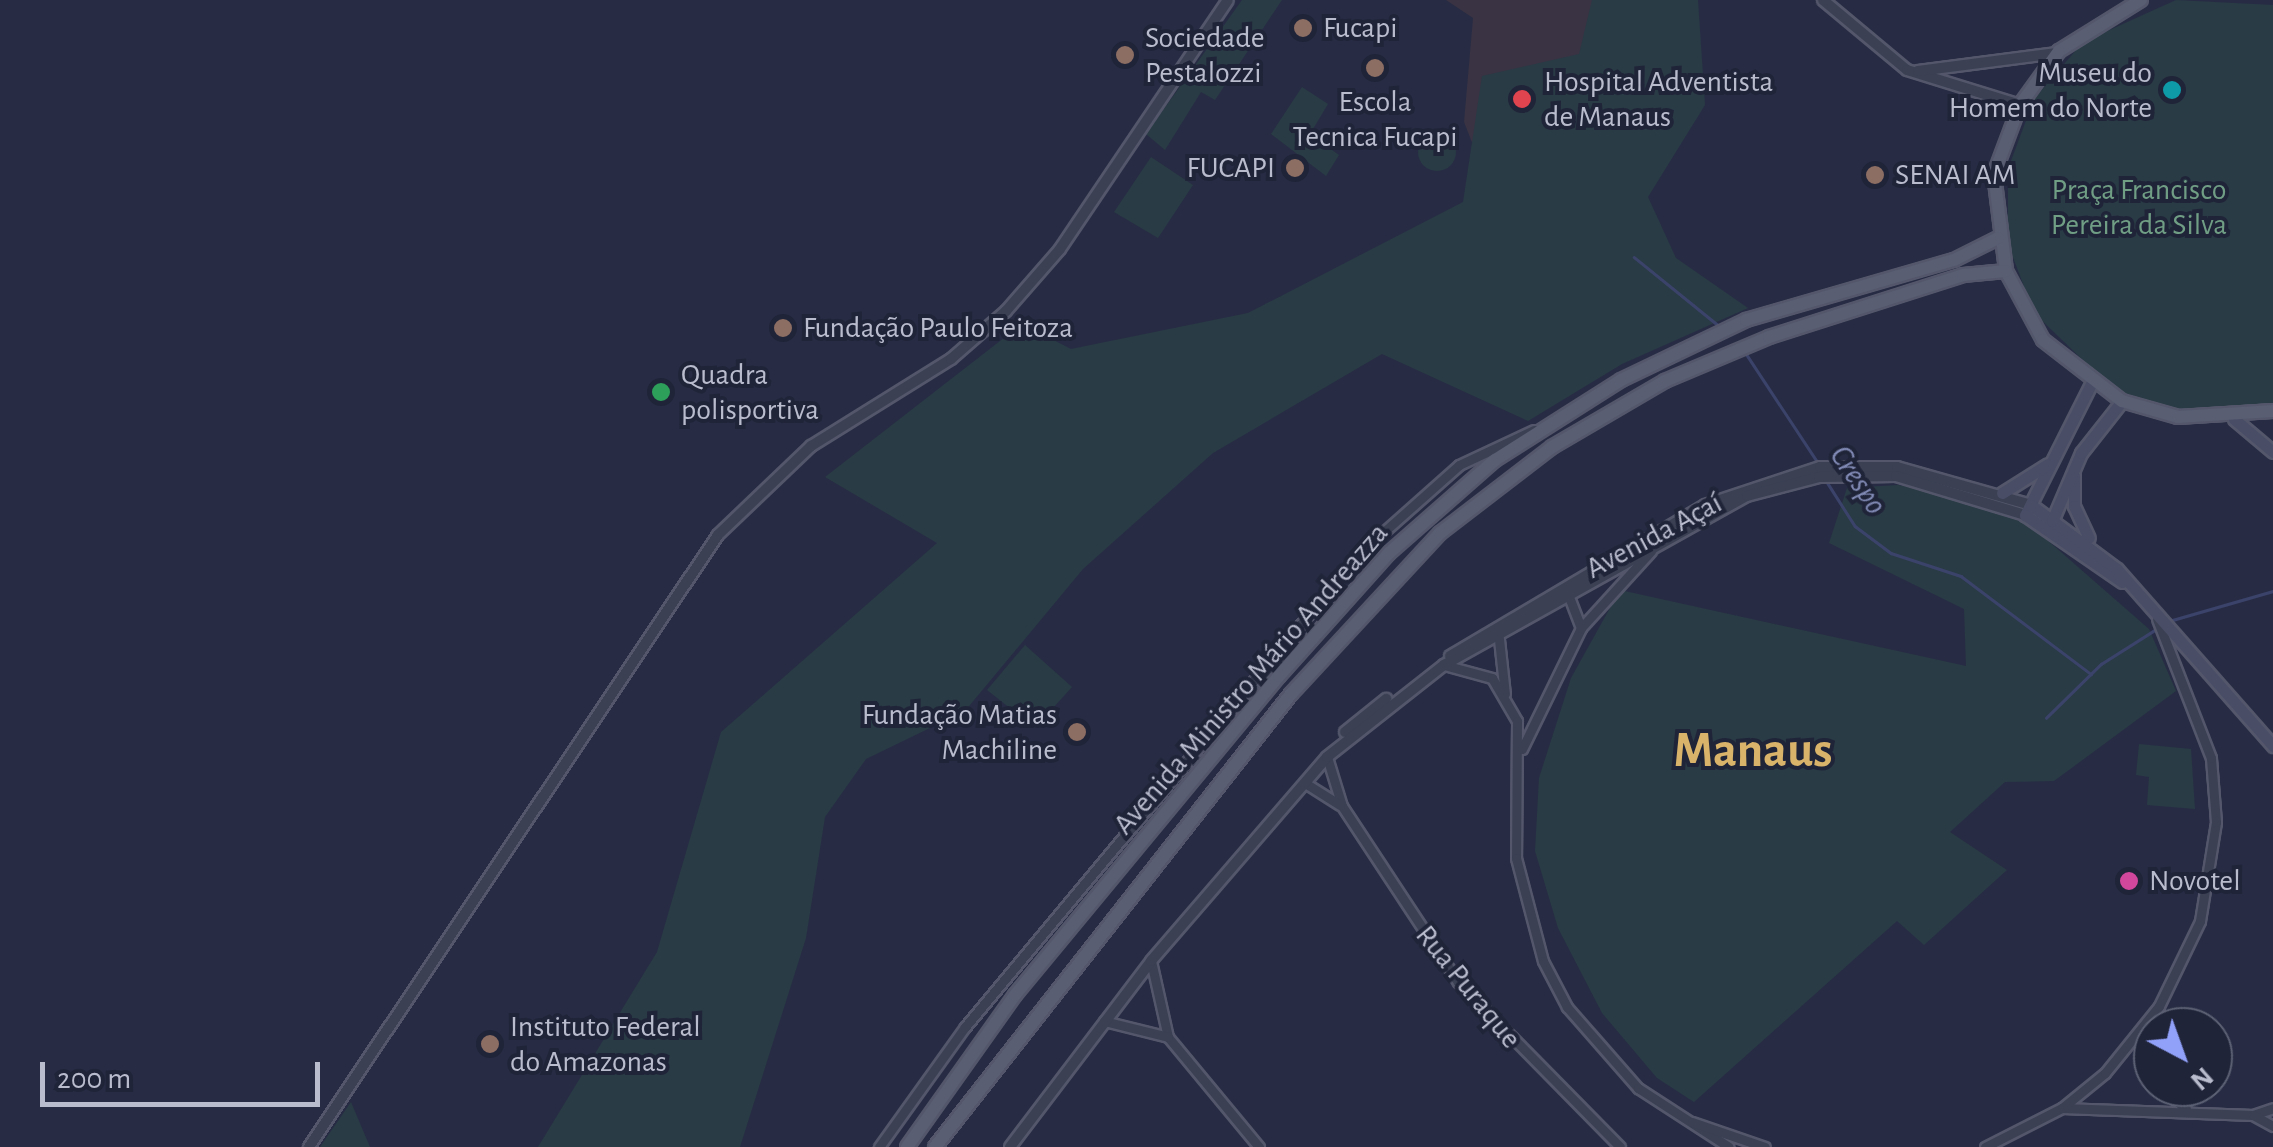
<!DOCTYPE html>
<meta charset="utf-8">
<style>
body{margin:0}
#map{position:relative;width:2273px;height:1147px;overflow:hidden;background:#272c44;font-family:"Alegreya Sans",sans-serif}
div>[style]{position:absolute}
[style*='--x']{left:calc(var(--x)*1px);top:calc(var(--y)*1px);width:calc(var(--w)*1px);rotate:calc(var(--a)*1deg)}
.medical>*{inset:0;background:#393344}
.green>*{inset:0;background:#293b45}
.round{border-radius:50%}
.stream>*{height:2.5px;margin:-1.25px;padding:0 1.25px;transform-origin:1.25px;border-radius:1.25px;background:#3b436b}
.roads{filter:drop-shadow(2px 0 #54576b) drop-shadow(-2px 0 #54576b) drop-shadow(0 2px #54576b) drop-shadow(0 -2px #54576b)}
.minor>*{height:9px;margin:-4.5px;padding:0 4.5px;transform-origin:4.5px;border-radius:4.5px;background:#3b4053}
.tertiary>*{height:10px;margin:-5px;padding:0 5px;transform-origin:5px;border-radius:5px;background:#3b4053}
.secondary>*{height:11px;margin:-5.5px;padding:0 5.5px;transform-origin:5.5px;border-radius:5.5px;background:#494d66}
.primary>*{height:12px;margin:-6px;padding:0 6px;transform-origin:6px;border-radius:6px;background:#595e73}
.dots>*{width:28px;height:28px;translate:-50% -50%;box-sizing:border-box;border:5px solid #202439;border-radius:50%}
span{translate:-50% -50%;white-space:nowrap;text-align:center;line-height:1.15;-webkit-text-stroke:8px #202439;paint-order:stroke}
.poi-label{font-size:30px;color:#b9bccd}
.left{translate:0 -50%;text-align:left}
.right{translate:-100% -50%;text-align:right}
.park-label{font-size:30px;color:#709e85}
.street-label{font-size:30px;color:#b9bccd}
.water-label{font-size:32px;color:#808ab4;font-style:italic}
.town-label{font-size:50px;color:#d8b369;font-weight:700}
.north{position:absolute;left:2133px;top:1007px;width:100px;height:100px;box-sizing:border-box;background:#202439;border:2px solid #5d6174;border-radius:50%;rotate:139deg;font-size:28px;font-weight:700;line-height:40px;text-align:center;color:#b9bccd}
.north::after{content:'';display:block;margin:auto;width:35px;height:45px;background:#91a1fa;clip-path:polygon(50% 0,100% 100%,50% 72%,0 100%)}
.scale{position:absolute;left:40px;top:1062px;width:280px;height:45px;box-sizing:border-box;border:5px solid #b9bccd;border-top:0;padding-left:12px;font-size:30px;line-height:35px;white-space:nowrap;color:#b9bccd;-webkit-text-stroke:8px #202439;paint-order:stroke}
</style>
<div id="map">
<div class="medical">
<div style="clip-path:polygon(1446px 0,1599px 0,1566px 158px,1475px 150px,1464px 122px,1473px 18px)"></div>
</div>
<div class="green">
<div style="clip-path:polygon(1242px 0,1282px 0,1215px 100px,1201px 92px,1165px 150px,1146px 134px)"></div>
<div style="clip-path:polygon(1592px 0,1698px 0,1705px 105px,1648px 197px,1676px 258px,1748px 308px,1622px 364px,1528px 421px,1382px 354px,1213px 453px,1083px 569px,965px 711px,866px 759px,825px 817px,806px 938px,740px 1147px,538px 1147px,657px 952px,721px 732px,937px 543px,825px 477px,1022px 324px,1071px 349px,1248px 313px,1463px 202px,1482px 76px,1579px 54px)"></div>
<div style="clip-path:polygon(2176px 0,2273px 5px,2273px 404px,2260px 408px,2186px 412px,2114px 390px,2034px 313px,2008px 244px,2008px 169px,2034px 99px,2083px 42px)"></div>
<div style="clip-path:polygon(1302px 87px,1328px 104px,1310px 134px,1339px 155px,1326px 176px,1271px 134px)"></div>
<div class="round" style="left:1418px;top:133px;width:38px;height:38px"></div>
<div style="clip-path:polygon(1151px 157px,1193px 185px,1158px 238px,1114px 212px)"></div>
<div style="clip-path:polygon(1898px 485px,1968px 497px,2030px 525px,2149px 629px,2176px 691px,2054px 781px,2005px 782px,1950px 832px,2007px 870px,1924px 945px,1897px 921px,1694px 1102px,1657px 1078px,1602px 1013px,1558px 928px,1535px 851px,1539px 778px,1571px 678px,1620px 590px,1966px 666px,1964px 609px,1829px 543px,1847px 488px)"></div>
<div style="clip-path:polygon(1025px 645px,1072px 687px,1035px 728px,987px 690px)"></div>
<div style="clip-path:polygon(2139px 744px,2191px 749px,2195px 809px,2147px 805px,2149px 777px,2136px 775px)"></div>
<div style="clip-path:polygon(351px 1102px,370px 1147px,320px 1147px)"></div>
</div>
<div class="stream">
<div style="--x:1634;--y:257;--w:108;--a:39"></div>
<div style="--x:1745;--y:352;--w:131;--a:56.6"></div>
<div style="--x:1827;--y:482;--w:52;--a:57.5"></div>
<div style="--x:1855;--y:526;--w:45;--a:36.9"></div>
<div style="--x:1891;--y:553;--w:74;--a:18.2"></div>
<div style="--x:1961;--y:576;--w:163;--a:37"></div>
<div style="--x:2169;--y:621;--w:108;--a:-16.1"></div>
<div style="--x:2046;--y:718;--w:77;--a:-44.5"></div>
<div style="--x:2101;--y:664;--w:67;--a:-32.3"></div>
</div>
<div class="roads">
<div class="minor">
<div style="--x:1566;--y:589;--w:42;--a:69"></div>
<div style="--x:1498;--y:630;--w:64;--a:83.8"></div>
<div style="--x:1444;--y:665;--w:50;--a:15.2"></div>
<div style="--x:1492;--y:678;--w:50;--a:59.8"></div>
<div style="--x:1517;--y:721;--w:137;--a:90.4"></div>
<div style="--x:1516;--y:858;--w:106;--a:75.3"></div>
<div style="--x:1543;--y:961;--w:52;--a:62.4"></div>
<div style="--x:1567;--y:1007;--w:108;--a:48.8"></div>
<div style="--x:1638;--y:1088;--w:108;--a:33"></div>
<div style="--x:1522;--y:749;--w:135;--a:-64"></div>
<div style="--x:1581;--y:628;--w:104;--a:-47.7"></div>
<div style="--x:1327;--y:757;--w:51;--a:73"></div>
<div style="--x:1342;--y:806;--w:211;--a:56.6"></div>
<div style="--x:1458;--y:982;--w:231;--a:45.5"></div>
<div style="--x:1305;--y:783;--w:41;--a:32.2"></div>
<div style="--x:1151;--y:961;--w:78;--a:77.4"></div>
<div style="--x:1168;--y:1037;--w:143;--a:50.4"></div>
<div style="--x:1104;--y:1021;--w:66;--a:14"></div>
<div style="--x:2144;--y:1031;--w:47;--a:78.9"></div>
<div style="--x:2160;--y:1087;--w:34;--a:40"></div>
<div style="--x:2062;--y:1108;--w:191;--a:2.1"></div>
<div style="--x:2253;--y:1115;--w:21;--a:-19"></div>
<div style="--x:2253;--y:1115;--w:23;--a:29"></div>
<div style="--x:1692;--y:1122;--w:77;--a:18.9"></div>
<div style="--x:879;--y:1147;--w:148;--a:-54.4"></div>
<div style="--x:965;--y:1027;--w:617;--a:-50.19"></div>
<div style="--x:1360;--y:553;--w:132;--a:-41.6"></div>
<div style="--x:1459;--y:465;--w:83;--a:-25"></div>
<div style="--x:1985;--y:1147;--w:86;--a:-26.9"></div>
<div style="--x:2062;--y:1108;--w:55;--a:-39.1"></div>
<div style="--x:2105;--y:1073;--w:86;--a:-51.1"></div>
<div style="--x:2159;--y:1006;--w:94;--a:-64.2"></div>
<div style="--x:2200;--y:921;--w:100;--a:-80.8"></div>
<div style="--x:2216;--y:822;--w:64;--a:-94.5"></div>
<div style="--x:2211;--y:758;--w:149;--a:-111.2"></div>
</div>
<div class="tertiary">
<div style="--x:1823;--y:0;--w:109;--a:39.8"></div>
<div style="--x:1907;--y:70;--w:118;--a:17.2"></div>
<div style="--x:1918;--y:71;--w:140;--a:-7.4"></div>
<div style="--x:1450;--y:656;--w:296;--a:-30.6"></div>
<div style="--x:1705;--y:505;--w:121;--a:-18.3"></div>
<div style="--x:1820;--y:467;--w:77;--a:0"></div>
<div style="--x:1897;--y:467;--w:139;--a:15.8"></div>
<div style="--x:1345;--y:732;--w:53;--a:-38.8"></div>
<div style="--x:309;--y:1147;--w:736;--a:-56.25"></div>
<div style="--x:718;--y:535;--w:129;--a:-43.7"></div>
<div style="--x:811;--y:446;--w:165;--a:-31.9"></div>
<div style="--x:951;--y:359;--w:73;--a:-41.1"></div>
<div style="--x:1006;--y:311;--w:82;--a:-48.9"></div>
<div style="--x:1060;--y:249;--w:300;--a:-56"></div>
<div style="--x:1010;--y:1147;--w:233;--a:-52.8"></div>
<div style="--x:1151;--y:961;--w:269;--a:-49.2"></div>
<div style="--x:1327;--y:757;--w:149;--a:-38.2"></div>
<div style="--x:1444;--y:665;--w:347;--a:-29.2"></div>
<div style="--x:1747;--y:496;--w:74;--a:-14.8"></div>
<div style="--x:1819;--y:477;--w:77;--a:-0.7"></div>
<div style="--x:1896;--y:476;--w:135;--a:16.8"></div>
</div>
<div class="secondary">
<div style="--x:2091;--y:384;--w:147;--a:116.7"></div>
<div style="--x:2025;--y:515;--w:118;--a:34.6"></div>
<div style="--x:2234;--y:419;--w:51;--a:40.2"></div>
<div style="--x:2074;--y:476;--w:30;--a:90"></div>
<div style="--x:2074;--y:506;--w:35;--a:65"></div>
<div style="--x:2002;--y:493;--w:54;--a:-32.2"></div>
<div style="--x:2031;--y:505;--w:107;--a:36.7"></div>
<div style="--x:2117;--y:569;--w:236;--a:48.6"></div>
<div style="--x:2052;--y:521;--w:74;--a:-66.9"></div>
<div style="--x:2081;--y:453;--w:66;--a:-51.7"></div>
</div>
<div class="primary">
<div style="--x:2141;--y:0;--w:97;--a:148.1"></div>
<div style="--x:2059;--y:51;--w:67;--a:125.8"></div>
<div style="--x:2020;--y:105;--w:74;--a:110.6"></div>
<div style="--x:1994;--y:174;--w:98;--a:82.9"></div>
<div style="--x:2006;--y:271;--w:78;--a:61.8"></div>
<div style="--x:2043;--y:340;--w:100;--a:37.7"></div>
<div style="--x:2122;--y:401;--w:58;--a:15.9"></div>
<div style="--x:2178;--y:417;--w:95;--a:-3.6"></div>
<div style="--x:907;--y:1147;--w:186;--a:-54.6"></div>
<div style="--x:1015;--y:995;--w:414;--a:-50.4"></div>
<div style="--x:1279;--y:676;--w:165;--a:-48.2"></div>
<div style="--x:1389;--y:553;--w:141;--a:-41.3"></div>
<div style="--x:1495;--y:460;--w:149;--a:-32.4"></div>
<div style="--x:1621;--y:380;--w:139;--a:-25.6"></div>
<div style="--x:1746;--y:320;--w:216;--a:-16.1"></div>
<div style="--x:1954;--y:260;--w:49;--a:-26.6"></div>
<div style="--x:935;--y:1147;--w:576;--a:-51.84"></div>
<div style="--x:1291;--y:694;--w:219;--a:-47.2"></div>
<div style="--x:1440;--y:533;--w:141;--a:-37.5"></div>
<div style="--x:1552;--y:447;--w:131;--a:-30.3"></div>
<div style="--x:1665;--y:381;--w:113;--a:-22.9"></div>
<div style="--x:1769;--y:337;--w:204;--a:-17.7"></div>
<div style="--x:1963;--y:275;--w:43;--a:-5.3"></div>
</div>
</div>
<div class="dots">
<div style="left:1303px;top:28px;background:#8d6e63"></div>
<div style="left:1125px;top:55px;background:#8d6e63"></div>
<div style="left:1375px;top:68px;background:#8d6e63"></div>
<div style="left:2172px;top:90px;background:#0f9aa8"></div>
<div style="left:1522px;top:99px;background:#e0444e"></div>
<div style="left:1295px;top:168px;background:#8d6e63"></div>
<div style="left:1875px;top:175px;background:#8d6e63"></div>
<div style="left:783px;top:328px;background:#8d6e63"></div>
<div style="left:661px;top:392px;background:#2e9e5b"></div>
<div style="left:1077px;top:732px;background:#8d6e63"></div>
<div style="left:2129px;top:881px;background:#d1479c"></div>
<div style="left:490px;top:1044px;background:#8d6e63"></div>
</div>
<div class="poi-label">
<span class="left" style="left:1323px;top:28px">Fucapi</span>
<span class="left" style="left:1145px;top:55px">Sociedade<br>Pestalozzi</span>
<span class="right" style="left:2152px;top:90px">Museu do<br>Homem do Norte</span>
<span class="left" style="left:1544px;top:99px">Hospital Adventista<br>de Manaus</span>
<span style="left:1375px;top:119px">Escola<br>Tecnica Fucapi</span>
<span class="right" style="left:1275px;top:168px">FUCAPI</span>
<span class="left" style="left:1895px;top:175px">SENAI AM</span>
<span class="left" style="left:803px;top:328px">Fundação Paulo Feitoza</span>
<span class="left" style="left:681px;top:392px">Quadra<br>polisportiva</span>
<span class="right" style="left:1057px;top:732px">Fundação Matias<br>Machiline</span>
<span class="left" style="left:2149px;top:881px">Novotel</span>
<span class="left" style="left:510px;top:1044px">Instituto Federal<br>do Amazonas</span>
</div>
<div class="park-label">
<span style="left:2139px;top:207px">Praça Francisco<br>Pereira da Silva</span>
</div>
<div class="street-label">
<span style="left:1654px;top:536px;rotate:-28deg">Avenida Açaí</span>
<span style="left:1251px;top:679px;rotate:-49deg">Avenida Ministro Mário Andreazza</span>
<span style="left:1468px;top:987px;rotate:51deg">Rua Puraque</span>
</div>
<div class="water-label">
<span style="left:1858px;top:480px;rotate:56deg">Crespo</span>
</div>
<div class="town-label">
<span style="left:1753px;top:752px">Manaus</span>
</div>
<div class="north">N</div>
<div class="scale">200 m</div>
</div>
